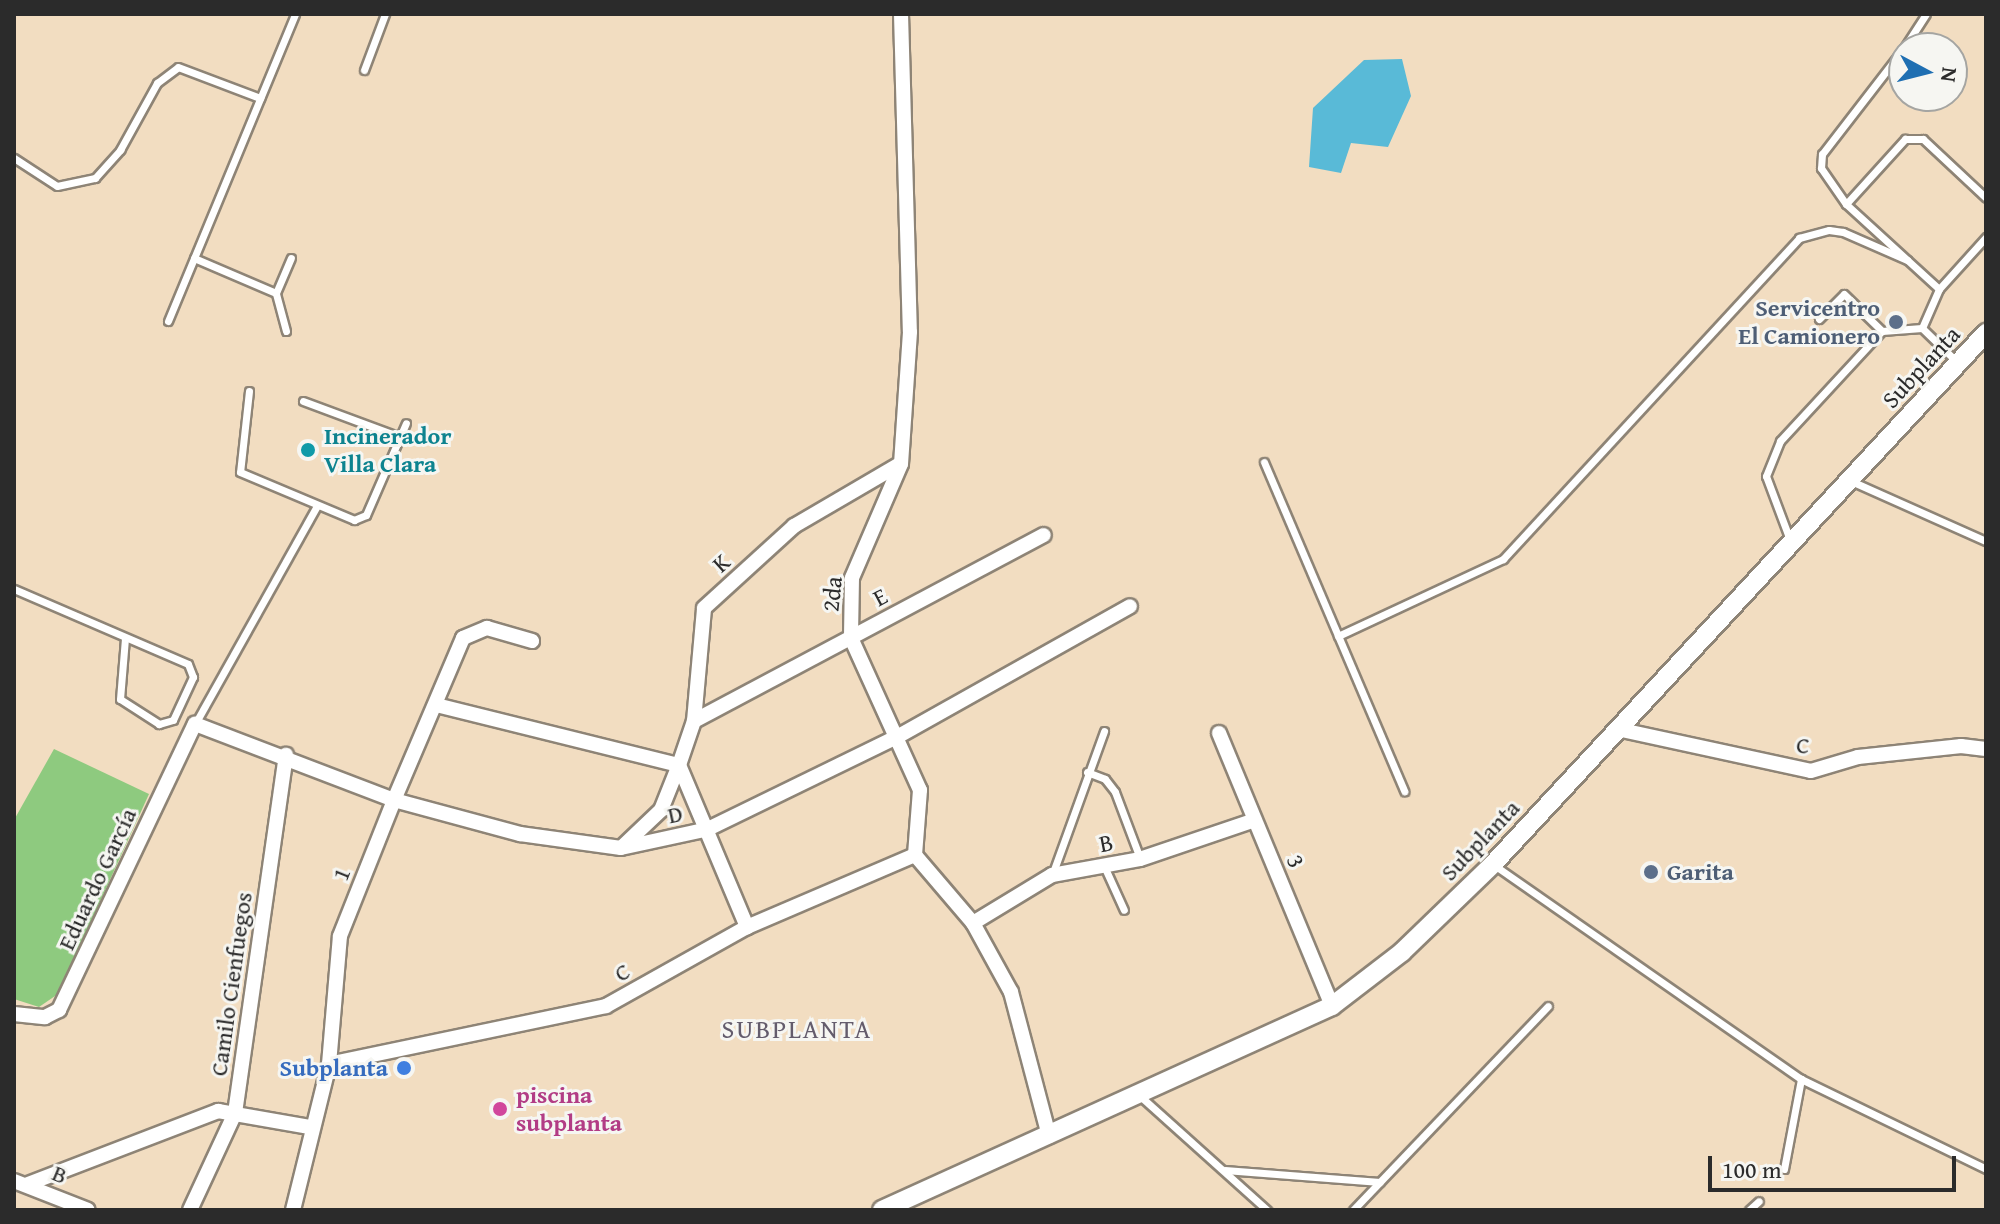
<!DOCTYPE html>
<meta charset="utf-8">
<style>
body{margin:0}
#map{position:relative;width:2000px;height:1224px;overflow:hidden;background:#f2ddc1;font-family:"Gentium Book Plus",serif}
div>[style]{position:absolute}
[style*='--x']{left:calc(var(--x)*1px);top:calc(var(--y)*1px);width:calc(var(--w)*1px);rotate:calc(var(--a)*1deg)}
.green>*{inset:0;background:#8eca7f}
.water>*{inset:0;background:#59bad7}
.roads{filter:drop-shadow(2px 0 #8e8476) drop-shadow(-2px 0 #8e8476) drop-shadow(0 2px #8e8476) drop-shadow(0 -2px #8e8476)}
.service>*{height:7px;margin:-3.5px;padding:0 3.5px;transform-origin:3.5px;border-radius:3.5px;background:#fff}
.minor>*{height:14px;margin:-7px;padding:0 7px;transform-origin:7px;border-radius:7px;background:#fff}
.tertiary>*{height:18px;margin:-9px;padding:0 9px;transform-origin:9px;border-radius:9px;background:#fff}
.dots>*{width:22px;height:22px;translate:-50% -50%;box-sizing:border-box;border:4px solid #f6f6f2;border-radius:50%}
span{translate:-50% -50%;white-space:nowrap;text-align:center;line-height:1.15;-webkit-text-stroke:6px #f6f6f2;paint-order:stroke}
.service-label{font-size:24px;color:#4e5e75;font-weight:700}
.right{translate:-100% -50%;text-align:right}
.left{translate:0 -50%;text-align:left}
.street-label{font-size:24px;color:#2b2b2b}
.culture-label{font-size:24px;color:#0d838f;font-weight:700}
.shop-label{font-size:24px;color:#366cbe;font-weight:700}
.hotel-label{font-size:24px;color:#b23c85;font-weight:700}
.neighbourhood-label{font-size:26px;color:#645c6c;letter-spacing:2px}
.frame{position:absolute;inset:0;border:16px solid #2b2b2b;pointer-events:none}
.north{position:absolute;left:1888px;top:32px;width:80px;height:80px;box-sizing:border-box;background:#f6f6f2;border:2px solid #a5a5a2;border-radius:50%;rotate:97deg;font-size:22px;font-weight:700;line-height:32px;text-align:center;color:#2b2b2b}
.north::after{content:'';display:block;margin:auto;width:28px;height:36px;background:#1f6fb2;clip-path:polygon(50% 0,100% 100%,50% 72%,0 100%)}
.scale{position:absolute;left:1708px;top:1156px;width:248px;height:36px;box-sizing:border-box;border:4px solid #2b2b2b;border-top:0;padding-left:10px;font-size:24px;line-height:28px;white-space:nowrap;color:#2b2b2b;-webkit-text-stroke:6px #f6f6f2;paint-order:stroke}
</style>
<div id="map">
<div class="green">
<div style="clip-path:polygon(54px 749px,149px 794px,58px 994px,39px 1007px,14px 999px,14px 820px)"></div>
</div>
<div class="water">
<div style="clip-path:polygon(1402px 59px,1411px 96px,1388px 147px,1351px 143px,1341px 173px,1309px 167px,1313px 108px,1364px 60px)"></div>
</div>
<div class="roads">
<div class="service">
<div style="--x:1904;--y:48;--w:134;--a:127.7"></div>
<div style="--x:1822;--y:154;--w:14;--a:94"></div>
<div style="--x:1821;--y:168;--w:44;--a:55.2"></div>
<div style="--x:1846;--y:204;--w:126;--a:42.4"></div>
<div style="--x:1904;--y:48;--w:40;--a:-57.1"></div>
<div style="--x:364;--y:70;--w:60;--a:-69.4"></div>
<div style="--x:14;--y:158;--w:51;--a:33.1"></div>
<div style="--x:57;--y:186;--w:39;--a:-12"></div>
<div style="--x:95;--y:178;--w:38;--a:-48"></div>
<div style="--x:120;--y:150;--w:77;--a:-61.1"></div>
<div style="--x:157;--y:83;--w:26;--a:-37"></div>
<div style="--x:178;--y:67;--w:88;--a:20.7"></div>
<div style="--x:1846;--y:204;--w:88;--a:-47.8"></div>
<div style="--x:1905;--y:139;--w:18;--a:0"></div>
<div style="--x:1923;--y:139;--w:86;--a:43.1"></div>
<div style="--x:194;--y:258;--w:89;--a:23.1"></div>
<div style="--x:1819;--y:319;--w:35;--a:-45"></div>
<div style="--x:1844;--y:294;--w:53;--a:44.2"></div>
<div style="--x:168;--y:321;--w:332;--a:-67.5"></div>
<div style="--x:1922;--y:328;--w:43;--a:-66.4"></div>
<div style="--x:1939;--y:289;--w:70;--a:-47.9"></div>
<div style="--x:286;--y:331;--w:39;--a:-105"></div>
<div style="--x:276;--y:293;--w:38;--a:-67"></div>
<div style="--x:249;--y:391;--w:81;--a:96.3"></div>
<div style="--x:240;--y:472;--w:124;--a:22.8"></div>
<div style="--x:354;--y:520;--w:13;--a:-23"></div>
<div style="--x:366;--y:515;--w:100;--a:-66.5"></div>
<div style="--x:303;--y:401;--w:103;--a:20.4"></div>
<div style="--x:1264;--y:462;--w:358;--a:66.9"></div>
<div style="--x:1851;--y:481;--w:148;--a:24"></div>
<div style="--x:1790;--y:540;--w:68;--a:-110.6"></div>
<div style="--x:1766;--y:476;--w:38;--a:-68"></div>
<div style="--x:1780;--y:441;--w:150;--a:-47.2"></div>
<div style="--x:1882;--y:331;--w:40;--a:-4.3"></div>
<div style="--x:1922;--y:328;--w:47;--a:44.1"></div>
<div style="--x:14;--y:589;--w:189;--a:23.3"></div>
<div style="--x:188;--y:664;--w:14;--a:69"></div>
<div style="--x:193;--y:677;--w:47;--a:114.9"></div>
<div style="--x:173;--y:720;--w:15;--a:164"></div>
<div style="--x:159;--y:724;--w:46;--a:-147.3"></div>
<div style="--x:120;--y:699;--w:61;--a:-85.3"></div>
<div style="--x:1338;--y:636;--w:182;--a:-25"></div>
<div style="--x:1503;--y:559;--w:437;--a:-47.3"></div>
<div style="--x:1799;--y:238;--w:31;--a:-15"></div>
<div style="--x:1829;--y:230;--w:14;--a:8"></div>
<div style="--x:1843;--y:232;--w:70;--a:23.6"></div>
<div style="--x:195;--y:724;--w:250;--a:-60.8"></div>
<div style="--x:1087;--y:772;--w:19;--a:21"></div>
<div style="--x:1105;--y:779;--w:16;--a:52"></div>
<div style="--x:1115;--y:792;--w:71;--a:69.3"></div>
<div style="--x:1494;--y:865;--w:374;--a:34.9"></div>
<div style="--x:1801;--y:1079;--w:206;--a:25.9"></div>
<div style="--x:1104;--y:866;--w:48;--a:65.6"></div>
<div style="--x:1052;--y:875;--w:153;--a:-70.1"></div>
<div style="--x:1140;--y:1096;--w:171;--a:41.9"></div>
<div style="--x:1784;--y:1169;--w:92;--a:-79.3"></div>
<div style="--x:1225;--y:1170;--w:155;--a:4.4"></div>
<div style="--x:1353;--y:1210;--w:282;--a:-46.3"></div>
<div style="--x:1749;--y:1210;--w:13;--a:-42"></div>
</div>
<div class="minor">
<div style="--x:901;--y:14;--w:318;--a:88.4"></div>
<div style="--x:910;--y:332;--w:132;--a:93.9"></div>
<div style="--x:901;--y:464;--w:124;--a:113.3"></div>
<div style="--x:852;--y:578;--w:60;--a:91"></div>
<div style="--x:851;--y:638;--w:167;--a:65.6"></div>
<div style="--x:920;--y:790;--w:65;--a:94.4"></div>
<div style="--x:915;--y:855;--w:89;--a:49.5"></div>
<div style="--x:973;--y:923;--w:79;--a:61.2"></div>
<div style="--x:1011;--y:992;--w:149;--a:75.2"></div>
<div style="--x:436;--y:705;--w:250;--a:13.9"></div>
<div style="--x:679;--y:765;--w:176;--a:67.2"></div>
<div style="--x:694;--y:721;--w:396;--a:-28"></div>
<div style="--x:1617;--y:729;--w:198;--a:12.2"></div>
<div style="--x:1811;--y:771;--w:49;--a:-16.6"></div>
<div style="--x:1858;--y:757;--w:104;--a:-6.1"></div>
<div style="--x:1961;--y:746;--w:25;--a:7"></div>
<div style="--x:1219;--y:733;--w:295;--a:67.5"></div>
<div style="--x:622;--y:847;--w:54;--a:-43.5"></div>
<div style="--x:661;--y:810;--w:48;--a:-68.2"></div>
<div style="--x:679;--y:765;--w:46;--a:-71.2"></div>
<div style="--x:694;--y:721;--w:113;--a:-84.9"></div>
<div style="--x:704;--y:608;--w:122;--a:-42.3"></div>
<div style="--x:794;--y:526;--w:123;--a:-30.3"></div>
<div style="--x:973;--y:923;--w:92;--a:-31.3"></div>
<div style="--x:1052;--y:875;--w:89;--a:-10.3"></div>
<div style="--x:1140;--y:859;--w:121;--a:-18.7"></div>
<div style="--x:14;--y:1014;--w:31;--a:6"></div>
<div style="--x:45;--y:1017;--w:16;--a:-27"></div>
<div style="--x:59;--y:1010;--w:317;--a:-64.6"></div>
<div style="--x:195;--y:724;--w:213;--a:20.9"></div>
<div style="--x:394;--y:800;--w:131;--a:15.1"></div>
<div style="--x:520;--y:834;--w:102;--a:7.9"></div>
<div style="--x:621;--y:848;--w:89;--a:-12.3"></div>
<div style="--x:708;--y:829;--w:210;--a:-26"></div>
<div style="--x:897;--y:737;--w:267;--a:-29.3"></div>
<div style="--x:329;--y:1064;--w:283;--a:-11.8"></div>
<div style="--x:606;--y:1006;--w:162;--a:-29.3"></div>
<div style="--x:747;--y:927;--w:183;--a:-23.2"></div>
<div style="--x:14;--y:1181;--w:79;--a:21.4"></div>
<div style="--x:28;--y:1184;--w:204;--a:-21"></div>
<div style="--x:218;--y:1111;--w:93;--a:9.9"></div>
<div style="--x:190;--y:1210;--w:107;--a:-65.1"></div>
<div style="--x:235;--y:1113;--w:362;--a:-81.9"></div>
<div style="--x:293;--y:1210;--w:150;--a:-76.1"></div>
<div style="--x:329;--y:1064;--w:128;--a:-85.1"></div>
<div style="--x:340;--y:936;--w:146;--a:-68.3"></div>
<div style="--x:394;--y:800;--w:176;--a:-66.9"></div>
<div style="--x:463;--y:638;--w:26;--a:-23"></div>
<div style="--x:487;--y:628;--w:47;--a:16.1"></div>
</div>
<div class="tertiary">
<div style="--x:882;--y:1210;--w:494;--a:-24.4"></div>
<div style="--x:1332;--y:1006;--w:88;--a:-37.6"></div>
<div style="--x:1402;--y:952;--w:127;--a:-44"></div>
<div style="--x:1493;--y:864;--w:725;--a:-47.13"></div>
</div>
</div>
<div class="dots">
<div style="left:1896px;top:322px;background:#5c6f8a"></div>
<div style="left:308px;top:450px;background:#0f9aa8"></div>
<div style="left:1651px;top:872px;background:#5c6f8a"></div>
<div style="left:404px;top:1068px;background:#3f7fe0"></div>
<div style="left:500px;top:1109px;background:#d1479c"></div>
</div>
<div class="service-label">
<span class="right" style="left:1880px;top:322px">Servicentro<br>El Camionero</span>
<span class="left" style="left:1667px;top:872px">Garita</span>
</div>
<div class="street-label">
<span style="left:1921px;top:367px;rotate:-47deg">Subplanta</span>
<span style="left:721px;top:563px;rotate:-42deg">K</span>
<span style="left:832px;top:594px;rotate:-84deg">2da</span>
<span style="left:880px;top:597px;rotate:-28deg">E</span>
<span style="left:1803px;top:745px;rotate:6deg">C</span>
<span style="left:675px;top:814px;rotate:-12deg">D</span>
<span style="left:1480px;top:840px;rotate:-46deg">Subplanta</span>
<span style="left:1106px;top:843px;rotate:-11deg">B</span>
<span style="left:1296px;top:861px;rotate:67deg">3</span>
<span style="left:341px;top:874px;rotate:-68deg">1</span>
<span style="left:97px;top:879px;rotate:-65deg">Eduardo García</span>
<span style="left:622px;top:972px;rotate:-29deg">C</span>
<span style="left:231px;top:984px;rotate:-82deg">Camilo Cienfuegos</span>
<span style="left:60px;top:1174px;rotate:23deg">B</span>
</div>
<div class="culture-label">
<span class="left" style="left:324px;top:450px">Incinerador<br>Villa Clara</span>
</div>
<div class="shop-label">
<span class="right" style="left:388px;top:1068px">Subplanta</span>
</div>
<div class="hotel-label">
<span class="left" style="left:516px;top:1109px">piscina<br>subplanta</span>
</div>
<div class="neighbourhood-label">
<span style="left:797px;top:1029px">SUBPLANTA</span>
</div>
<div class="frame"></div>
<div class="north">N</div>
<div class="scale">100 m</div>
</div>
